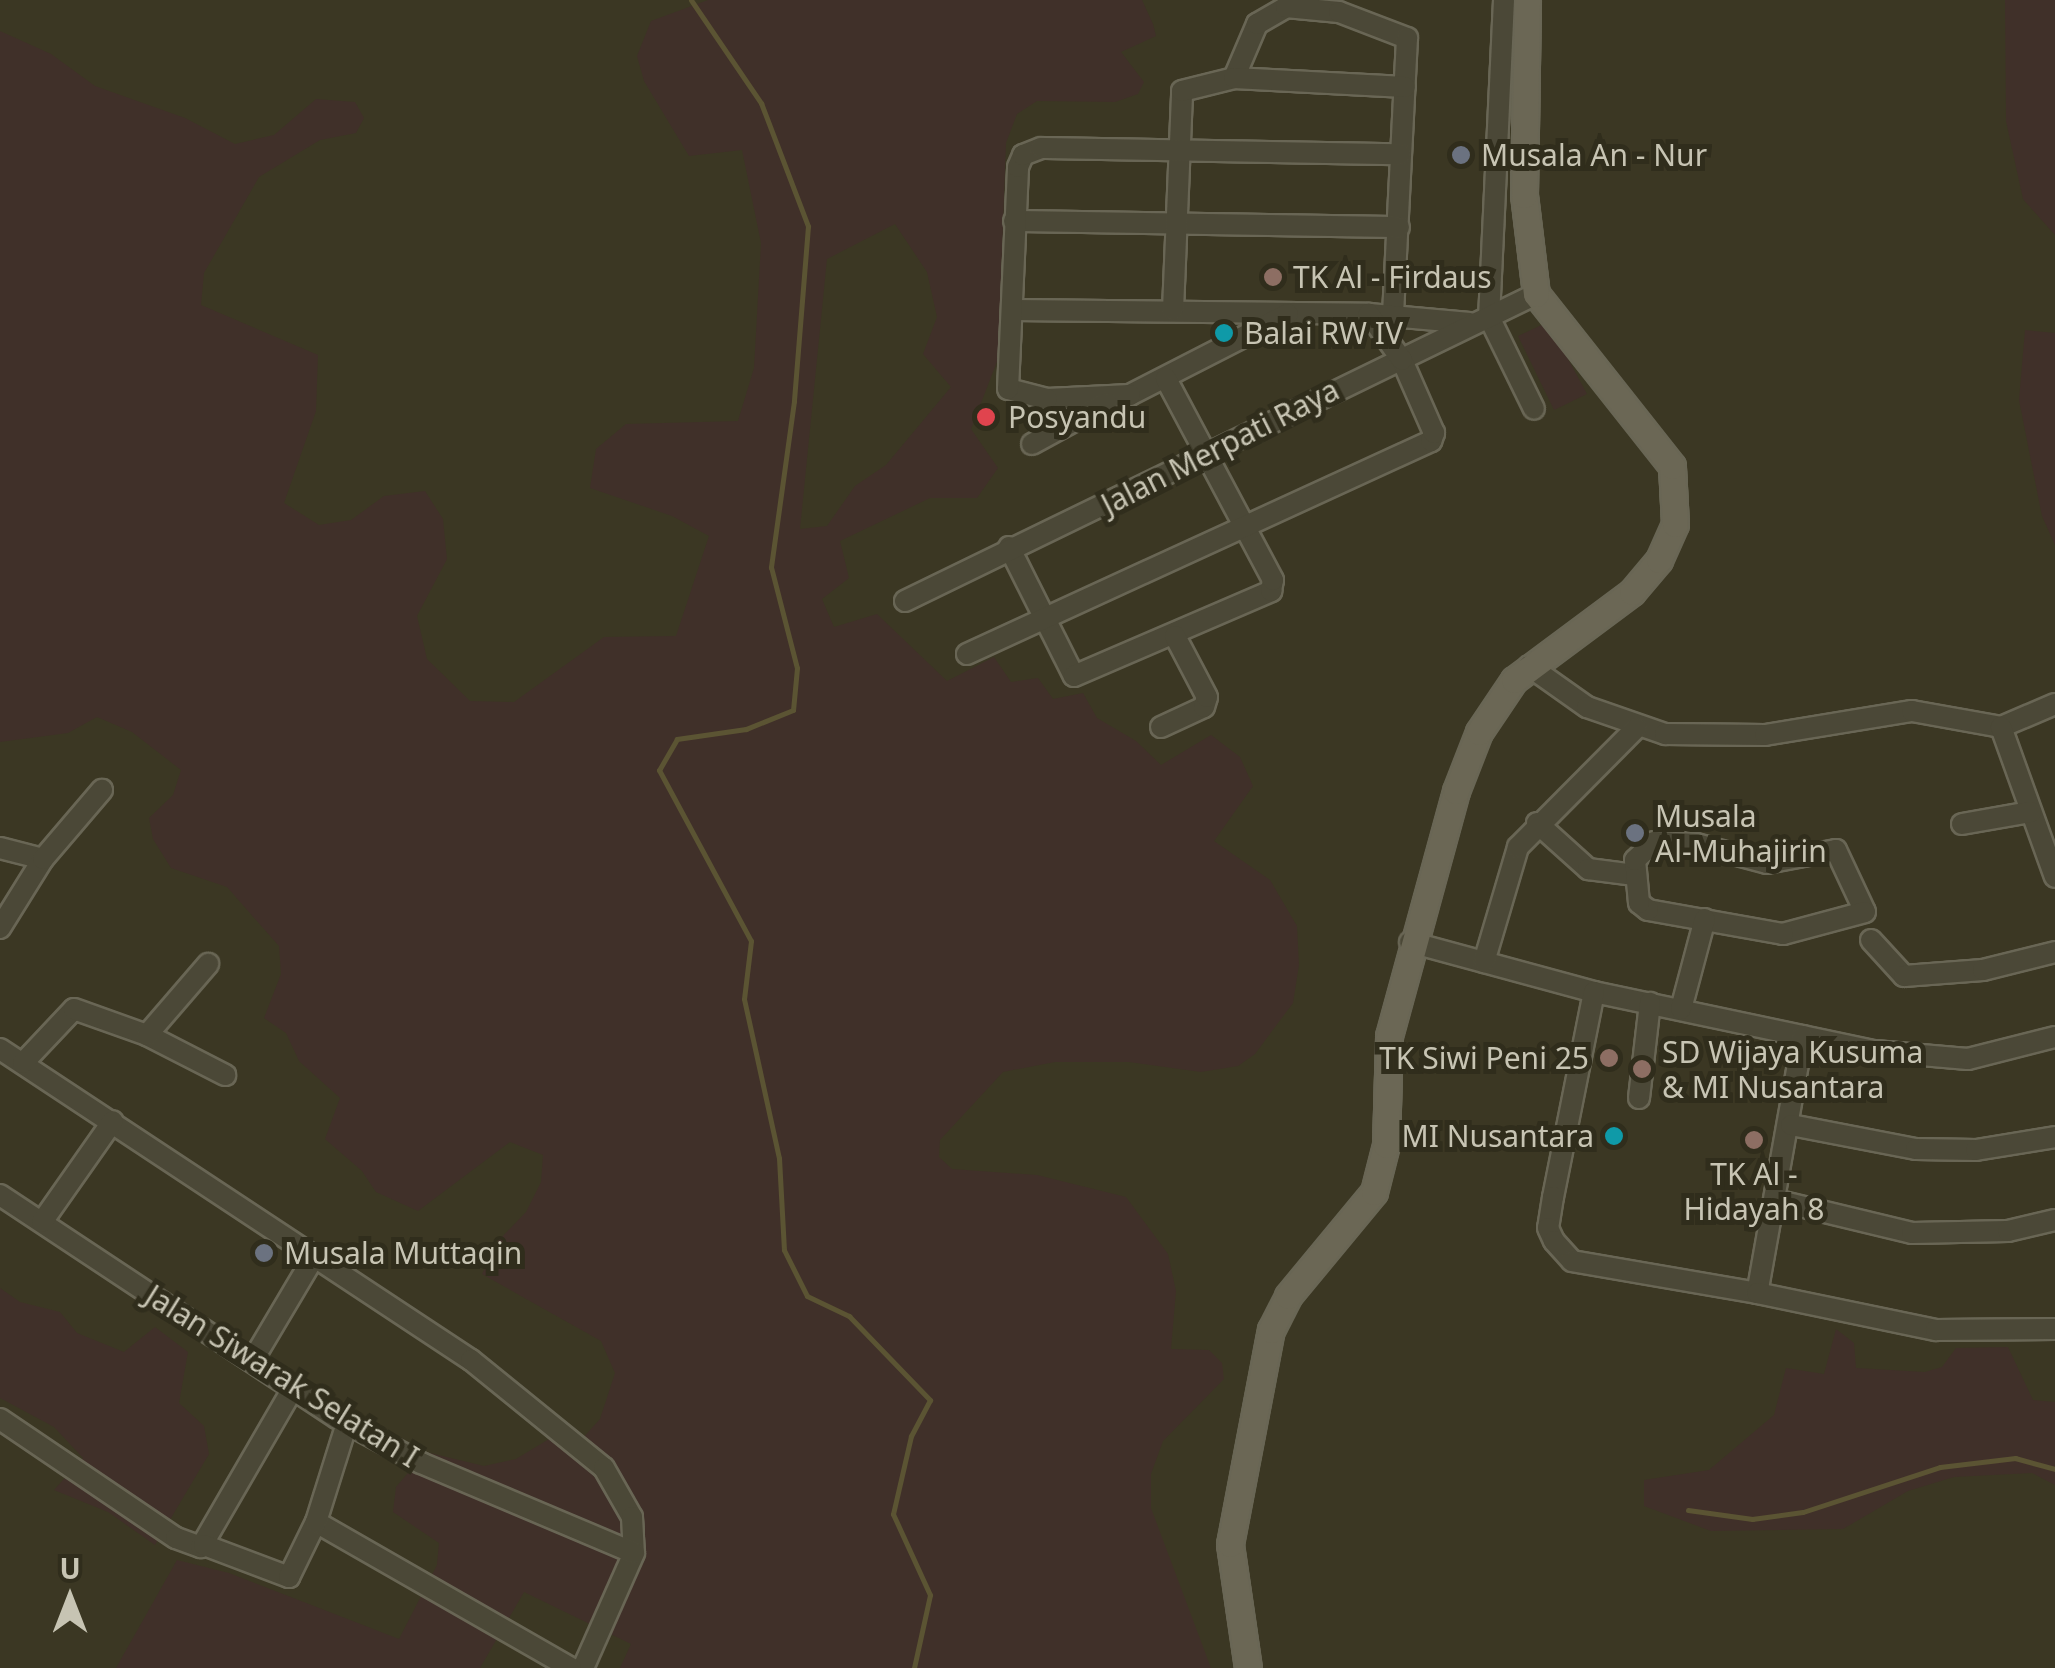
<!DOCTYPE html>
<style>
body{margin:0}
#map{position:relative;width:2055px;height:1668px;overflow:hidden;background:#3b3723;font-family:"Noto Sans",sans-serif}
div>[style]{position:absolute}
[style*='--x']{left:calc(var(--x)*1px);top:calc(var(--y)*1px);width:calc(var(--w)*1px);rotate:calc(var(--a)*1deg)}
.green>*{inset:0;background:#403029}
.stream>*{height:5px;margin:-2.5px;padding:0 2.5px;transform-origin:2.5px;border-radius:2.5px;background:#5b5433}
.roads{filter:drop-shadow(2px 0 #696655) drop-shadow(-2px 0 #696655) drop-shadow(0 2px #696655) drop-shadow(0 -2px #696655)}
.minor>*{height:20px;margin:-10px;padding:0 10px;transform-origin:10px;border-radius:10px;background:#4b4837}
.major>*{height:25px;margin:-12.5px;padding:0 12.5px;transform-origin:12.5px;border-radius:12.5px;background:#6b6755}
.dots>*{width:28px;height:28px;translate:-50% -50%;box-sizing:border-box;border:5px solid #302d1c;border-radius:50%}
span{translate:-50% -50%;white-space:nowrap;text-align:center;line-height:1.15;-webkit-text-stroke:10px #302d1c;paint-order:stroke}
.poi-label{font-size:30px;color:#c7c4b3}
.left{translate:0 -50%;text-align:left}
.right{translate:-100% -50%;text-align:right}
.street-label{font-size:30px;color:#c7c4b3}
.north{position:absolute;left:20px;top:1548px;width:100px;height:100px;-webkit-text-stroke:8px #302d1c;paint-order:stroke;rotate:0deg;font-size:28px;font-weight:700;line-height:40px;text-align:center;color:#c7c4b3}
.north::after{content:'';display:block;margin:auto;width:35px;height:45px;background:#c7c4b3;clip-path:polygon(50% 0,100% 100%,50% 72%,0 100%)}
</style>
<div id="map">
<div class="green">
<div style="clip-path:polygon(evenodd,708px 0,1142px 0,1153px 24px,1156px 36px,1121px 52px,1144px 82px,1138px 94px,1115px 102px,1037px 101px,1017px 114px,1006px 143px,998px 359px,971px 429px,998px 468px,977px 498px,930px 498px,840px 541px,849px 578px,822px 599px,834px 627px,877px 614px,947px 681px,994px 657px,1011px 682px,1038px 678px,1053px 699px,1083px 693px,1097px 718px,1136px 741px,1161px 765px,1211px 735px,1240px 757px,1253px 786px,1214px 841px,1270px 880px,1297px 926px,1299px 965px,1293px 1003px,1255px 1054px,1238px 1066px,1201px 1072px,1129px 1062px,1055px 1062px,1003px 1072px,940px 1140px,939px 1157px,952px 1169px,1037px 1175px,1126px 1197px,1168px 1254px,1176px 1291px,1171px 1349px,1209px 1350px,1222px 1363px,1224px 1379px,1163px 1441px,1151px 1474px,1151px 1508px,1211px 1668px,620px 1668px,631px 1644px,524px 1592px,480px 1668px,116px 1668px,177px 1560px,229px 1573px,399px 1639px,437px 1565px,439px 1543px,393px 1512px,396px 1487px,426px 1452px,484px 1466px,516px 1459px,549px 1439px,572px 1450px,600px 1419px,615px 1373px,601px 1341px,482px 1274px,498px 1241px,526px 1212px,541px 1182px,543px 1155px,510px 1142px,418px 1211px,376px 1192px,362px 1171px,325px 1139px,340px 1098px,299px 1061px,286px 1033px,264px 1018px,281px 974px,279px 946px,227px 887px,171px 868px,153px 839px,149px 818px,173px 795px,181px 770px,132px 732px,97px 717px,68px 733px,0 742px,0 31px,51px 54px,95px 86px,185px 118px,235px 144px,274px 135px,316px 99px,355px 102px,364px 118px,356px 133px,320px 140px,259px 177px,204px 273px,201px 305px,318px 355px,316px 411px,284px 503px,319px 525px,351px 520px,384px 496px,425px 491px,443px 519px,447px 559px,417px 616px,427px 659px,470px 701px,514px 702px,604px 637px,676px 636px,709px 536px,672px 516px,590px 488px,596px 449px,626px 424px,738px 421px,754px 368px,761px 243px,742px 150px,689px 156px,644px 81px,637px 56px,651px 21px,708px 0,895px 224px,927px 272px,937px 317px,923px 354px,951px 387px,886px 465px,855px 486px,827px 526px,800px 529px,827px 259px,895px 224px)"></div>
<div style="clip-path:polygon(2005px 0,2055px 0,2055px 235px,2023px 199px,2006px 121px)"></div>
<div style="clip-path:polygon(1548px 322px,1587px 394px,1554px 410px,1518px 336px)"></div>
<div style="clip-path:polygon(2025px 330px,2055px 333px,2055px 545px,2042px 516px,2019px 400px)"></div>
<div style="clip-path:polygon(0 1288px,20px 1302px,60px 1312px,77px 1333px,124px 1352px,155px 1327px,188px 1352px,179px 1403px,204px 1426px,209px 1454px,155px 1545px,108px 1512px,54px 1490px,83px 1458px,54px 1427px,0 1398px)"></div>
<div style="clip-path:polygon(1836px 1329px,1854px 1343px,1856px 1368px,1925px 1372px,1942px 1367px,1956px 1348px,2008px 1347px,2033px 1400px,2055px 1402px,2055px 1485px,2032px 1473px,1954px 1477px,1908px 1491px,1843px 1529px,1711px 1531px,1644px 1506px,1644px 1480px,1709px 1470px,1774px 1415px,1786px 1368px,1824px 1374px)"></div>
</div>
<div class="stream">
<div style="--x:691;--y:0;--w:125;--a:55.8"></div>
<div style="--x:761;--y:103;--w:132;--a:69.1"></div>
<div style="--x:808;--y:226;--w:176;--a:94.6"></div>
<div style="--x:794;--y:401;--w:168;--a:97.9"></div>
<div style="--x:771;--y:567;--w:104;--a:75.6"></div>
<div style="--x:797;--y:668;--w:42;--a:95.4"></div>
<div style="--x:793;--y:710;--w:51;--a:158"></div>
<div style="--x:746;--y:729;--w:70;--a:171.8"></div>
<div style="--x:677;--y:739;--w:36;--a:120"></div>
<div style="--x:659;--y:770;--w:194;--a:61.7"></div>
<div style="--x:751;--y:941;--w:58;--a:96.9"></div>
<div style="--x:744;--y:999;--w:163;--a:77.6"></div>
<div style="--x:779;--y:1158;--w:92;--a:86.9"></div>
<div style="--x:784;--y:1250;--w:51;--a:63.4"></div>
<div style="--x:807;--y:1296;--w:47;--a:25.5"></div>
<div style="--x:849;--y:1316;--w:117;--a:46"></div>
<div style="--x:930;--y:1400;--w:41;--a:117.8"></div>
<div style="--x:911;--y:1436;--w:80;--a:103"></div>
<div style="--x:893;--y:1514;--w:89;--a:65.4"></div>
<div style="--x:930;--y:1595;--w:75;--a:102.4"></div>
<div style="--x:1688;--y:1510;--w:65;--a:8"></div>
<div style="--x:1752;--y:1519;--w:51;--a:-7.8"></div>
<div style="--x:1803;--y:1512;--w:144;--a:-18.2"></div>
<div style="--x:1940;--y:1467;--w:76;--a:-6.8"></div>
<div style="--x:2015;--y:1458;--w:41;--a:15.4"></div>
</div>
<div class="roads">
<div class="minor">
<div style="--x:1504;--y:0;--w:317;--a:92.7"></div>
<div style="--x:1489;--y:317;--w:102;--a:63.9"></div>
<div style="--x:1234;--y:78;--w:59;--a:-66.9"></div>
<div style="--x:1257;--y:24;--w:34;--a:-30"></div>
<div style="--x:1286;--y:7;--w:53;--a:5.4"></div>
<div style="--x:1339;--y:12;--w:73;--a:20.9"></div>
<div style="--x:1407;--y:38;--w:277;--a:92.9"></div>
<div style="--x:1014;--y:221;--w:385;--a:0.9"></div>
<div style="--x:1014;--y:310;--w:355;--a:0.6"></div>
<div style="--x:1369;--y:314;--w:101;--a:5.1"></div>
<div style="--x:1173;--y:310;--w:219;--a:-87.6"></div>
<div style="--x:1182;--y:91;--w:54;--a:-14"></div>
<div style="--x:1234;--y:78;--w:171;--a:3"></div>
<div style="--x:1288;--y:314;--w:178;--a:152.9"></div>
<div style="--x:1130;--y:395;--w:83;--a:177.2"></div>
<div style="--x:1047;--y:399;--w:40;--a:-165.6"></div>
<div style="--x:1008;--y:389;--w:222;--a:-87.4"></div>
<div style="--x:1018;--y:167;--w:13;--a:-67"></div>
<div style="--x:1023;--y:155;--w:19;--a:-21"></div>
<div style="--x:1041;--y:148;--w:360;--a:1"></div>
<div style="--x:1032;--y:444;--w:85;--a:-28.7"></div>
<div style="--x:1009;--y:547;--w:144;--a:63.3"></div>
<div style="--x:1074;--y:676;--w:215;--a:-23.3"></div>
<div style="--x:1271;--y:591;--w:11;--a:-80"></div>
<div style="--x:1273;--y:580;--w:228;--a:-118"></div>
<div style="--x:905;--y:601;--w:702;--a:-25.94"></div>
<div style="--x:967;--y:654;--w:511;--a:-24.66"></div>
<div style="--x:1431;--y:441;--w:9;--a:-69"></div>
<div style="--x:1434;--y:433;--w:80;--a:-113.7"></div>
<div style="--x:1402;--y:360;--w:57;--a:-125.7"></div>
<div style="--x:1529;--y:666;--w:71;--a:35.3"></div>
<div style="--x:1587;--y:707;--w:83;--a:19.1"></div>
<div style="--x:1665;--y:734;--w:100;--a:0.6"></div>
<div style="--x:1765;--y:735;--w:149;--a:-9.3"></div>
<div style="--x:1912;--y:711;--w:90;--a:10.2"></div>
<div style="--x:2055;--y:704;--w:59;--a:156.9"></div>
<div style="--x:2001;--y:727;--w:159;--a:70.2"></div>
<div style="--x:1161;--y:727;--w:47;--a:-24.9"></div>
<div style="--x:1204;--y:707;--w:10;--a:-73"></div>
<div style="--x:1207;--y:697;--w:69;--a:-117.7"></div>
<div style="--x:1537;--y:823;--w:69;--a:42"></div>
<div style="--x:1588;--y:869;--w:47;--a:7.3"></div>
<div style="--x:1962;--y:824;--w:70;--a:-9.9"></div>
<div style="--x:1654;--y:842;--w:42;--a:2.7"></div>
<div style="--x:1696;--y:844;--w:73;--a:15"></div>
<div style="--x:1767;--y:863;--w:70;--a:-10.7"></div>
<div style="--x:1836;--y:850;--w:68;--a:64.9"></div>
<div style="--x:1865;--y:912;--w:85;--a:165"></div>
<div style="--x:1783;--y:934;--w:137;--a:-169.9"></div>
<div style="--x:1648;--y:910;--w:11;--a:-142"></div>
<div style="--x:1639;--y:903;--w:43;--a:-95.3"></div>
<div style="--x:1635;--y:860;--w:26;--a:-43"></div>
<div style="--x:0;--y:848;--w:44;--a:14.3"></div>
<div style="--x:0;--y:928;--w:81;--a:-58.1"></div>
<div style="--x:43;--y:859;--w:91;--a:-49.5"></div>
<div style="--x:1871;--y:940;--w:49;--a:47.5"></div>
<div style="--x:1904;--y:976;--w:79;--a:-4.3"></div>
<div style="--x:1983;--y:970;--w:74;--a:-14"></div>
<div style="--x:1410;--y:942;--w:191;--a:15.2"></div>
<div style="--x:1594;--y:992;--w:287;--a:11.9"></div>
<div style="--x:1875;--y:1051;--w:93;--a:4.9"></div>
<div style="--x:1968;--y:1059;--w:90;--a:-14.2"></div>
<div style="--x:1484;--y:962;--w:120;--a:-73.5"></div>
<div style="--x:1518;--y:847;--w:168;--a:-45.2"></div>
<div style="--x:1594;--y:992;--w:209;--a:101.3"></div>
<div style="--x:1553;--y:1197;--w:31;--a:99"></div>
<div style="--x:1548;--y:1228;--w:14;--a:65"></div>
<div style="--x:1554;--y:1241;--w:27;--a:48"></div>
<div style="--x:1572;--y:1261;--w:188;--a:9.8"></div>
<div style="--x:1681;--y:1009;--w:93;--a:-75.1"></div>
<div style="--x:147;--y:1035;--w:88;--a:27.1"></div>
<div style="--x:1803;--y:1036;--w:261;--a:100.1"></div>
<div style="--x:1757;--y:1293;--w:183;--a:11.7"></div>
<div style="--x:1936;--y:1330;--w:119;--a:-0.5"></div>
<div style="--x:0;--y:1049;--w:564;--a:33.44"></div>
<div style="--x:471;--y:1360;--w:171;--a:39.1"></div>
<div style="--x:604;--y:1468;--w:56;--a:60.3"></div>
<div style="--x:632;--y:1517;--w:36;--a:87"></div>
<div style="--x:634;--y:1553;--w:126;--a:113.9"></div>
<div style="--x:23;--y:1063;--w:74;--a:-46.6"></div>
<div style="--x:74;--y:1009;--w:77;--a:19.6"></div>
<div style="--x:147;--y:1035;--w:94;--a:-49.3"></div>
<div style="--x:1639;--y:1098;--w:96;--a:-83.4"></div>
<div style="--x:1791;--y:1125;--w:127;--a:10.9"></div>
<div style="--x:1916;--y:1149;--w:60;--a:1"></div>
<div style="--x:1976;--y:1150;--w:80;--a:-9.3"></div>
<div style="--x:0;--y:1195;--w:404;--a:33.5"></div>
<div style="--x:337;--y:1418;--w:95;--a:28.2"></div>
<div style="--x:421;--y:1463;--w:231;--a:22.9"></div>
<div style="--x:1775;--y:1200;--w:141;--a:13.5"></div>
<div style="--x:1912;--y:1233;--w:96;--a:-1.2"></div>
<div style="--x:2008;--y:1231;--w:48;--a:-13.2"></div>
<div style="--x:42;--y:1222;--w:123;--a:-54.9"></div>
<div style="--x:254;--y:1358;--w:117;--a:-59.3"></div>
<div style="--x:0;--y:1419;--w:212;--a:34.1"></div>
<div style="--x:176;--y:1538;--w:27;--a:20"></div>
<div style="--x:201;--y:1547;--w:181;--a:-59.9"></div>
<div style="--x:316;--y:1522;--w:294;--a:29.8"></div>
<div style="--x:204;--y:1545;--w:91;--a:20.6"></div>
<div style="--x:289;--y:1577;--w:61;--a:-63.9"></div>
<div style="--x:316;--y:1522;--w:104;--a:-72.6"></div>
</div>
<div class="major">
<div style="--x:1248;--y:1668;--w:125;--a:-98.3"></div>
<div style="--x:1230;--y:1544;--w:218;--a:-79.2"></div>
<div style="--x:1271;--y:1330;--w:38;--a:-63"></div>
<div style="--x:1288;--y:1296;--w:135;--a:-50.4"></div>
<div style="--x:1374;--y:1192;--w:49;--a:-75.7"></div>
<div style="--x:1386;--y:1145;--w:109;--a:-88.4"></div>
<div style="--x:1389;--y:1036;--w:254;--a:-74.7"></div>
<div style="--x:1456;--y:791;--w:63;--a:-68.7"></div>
<div style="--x:1479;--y:732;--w:63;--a:-56.1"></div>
<div style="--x:1514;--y:680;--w:147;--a:-36.7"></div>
<div style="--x:1632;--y:592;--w:42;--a:-49.8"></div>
<div style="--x:1659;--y:560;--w:39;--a:-66"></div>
<div style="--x:1675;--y:524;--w:58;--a:-93"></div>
<div style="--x:1672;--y:466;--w:219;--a:-128.3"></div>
<div style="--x:1536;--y:294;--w:100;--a:-96.9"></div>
<div style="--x:1524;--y:195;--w:195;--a:-89.1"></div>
</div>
</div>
<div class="dots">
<div style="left:1461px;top:155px;background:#6b7280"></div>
<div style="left:1273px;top:277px;background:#8d6e63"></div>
<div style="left:1224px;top:333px;background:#0f9aa8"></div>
<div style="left:986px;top:417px;background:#e0444e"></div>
<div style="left:1635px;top:833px;background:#6b7280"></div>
<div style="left:1609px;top:1058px;background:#8d6e63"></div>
<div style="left:1642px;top:1069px;background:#8d6e63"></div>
<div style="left:1614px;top:1136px;background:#0f9aa8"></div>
<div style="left:1754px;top:1140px;background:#8d6e63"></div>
<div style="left:264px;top:1253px;background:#6b7280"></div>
</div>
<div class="poi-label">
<span class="left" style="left:1481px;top:155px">Musala An - Nur</span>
<span class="left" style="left:1293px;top:277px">TK Al - Firdaus</span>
<span class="left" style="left:1244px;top:333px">Balai RW IV</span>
<span class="left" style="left:1008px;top:417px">Posyandu</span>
<span class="left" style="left:1655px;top:833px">Musala<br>Al-Muhajirin</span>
<span class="left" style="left:1662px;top:1069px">SD Wijaya Kusuma<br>&amp; MI Nusantara</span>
<span class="right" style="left:1589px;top:1058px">TK Siwi Peni 25</span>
<span class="right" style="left:1594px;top:1136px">MI Nusantara</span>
<span style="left:1754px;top:1191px">TK Al -<br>Hidayah 8</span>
<span class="left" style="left:284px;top:1253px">Musala Muttaqin</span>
</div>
<div class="street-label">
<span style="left:1220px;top:447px;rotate:-27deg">Jalan Merpati Raya</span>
<span style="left:282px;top:1376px;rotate:32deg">Jalan Siwarak Selatan I</span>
</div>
<div class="north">U</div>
</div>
